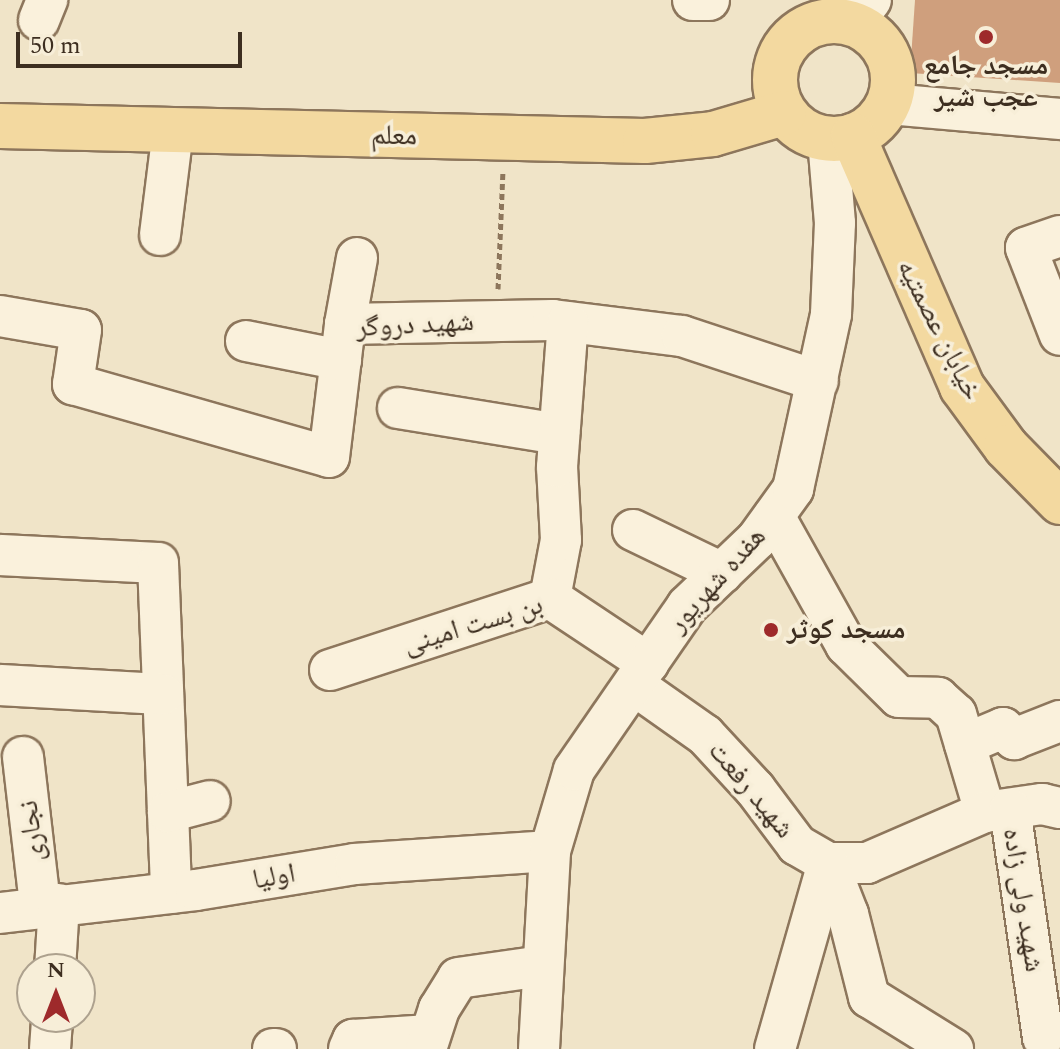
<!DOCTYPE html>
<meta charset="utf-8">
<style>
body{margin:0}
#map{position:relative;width:1060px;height:1049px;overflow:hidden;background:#f0e4c8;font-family:Spectral,"Noto Naskh Arabic",serif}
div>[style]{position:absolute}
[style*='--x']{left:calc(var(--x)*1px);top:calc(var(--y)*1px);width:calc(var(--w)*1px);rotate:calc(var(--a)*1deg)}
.building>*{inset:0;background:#cf9f7d}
.path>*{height:5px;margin-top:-2.5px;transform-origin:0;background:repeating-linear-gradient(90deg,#8d765c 0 6px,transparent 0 10px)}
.roads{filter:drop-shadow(2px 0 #8d765c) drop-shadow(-2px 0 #8d765c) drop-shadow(0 2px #8d765c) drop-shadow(0 -2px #8d765c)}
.minor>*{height:40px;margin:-20px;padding:0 20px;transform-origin:20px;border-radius:20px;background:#faf1dc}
.major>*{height:44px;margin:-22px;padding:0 22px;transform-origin:22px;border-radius:22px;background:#f3d9a0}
.major>.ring{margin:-22px;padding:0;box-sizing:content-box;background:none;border:44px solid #f3d9a0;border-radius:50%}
.dots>*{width:22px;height:22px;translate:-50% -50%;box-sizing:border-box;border:4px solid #f7eed8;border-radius:50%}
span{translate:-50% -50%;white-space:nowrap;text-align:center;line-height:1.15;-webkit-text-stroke:7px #f7eed8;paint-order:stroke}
.poi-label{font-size:28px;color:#3d2e20;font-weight:700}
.left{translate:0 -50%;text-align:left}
.street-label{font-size:28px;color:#3d2e20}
.north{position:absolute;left:16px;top:953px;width:80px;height:80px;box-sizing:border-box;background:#f7eed8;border:2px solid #ada18e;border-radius:50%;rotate:0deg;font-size:22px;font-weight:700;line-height:32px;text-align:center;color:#3d2e20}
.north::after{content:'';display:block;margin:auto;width:28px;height:36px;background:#9e2a2b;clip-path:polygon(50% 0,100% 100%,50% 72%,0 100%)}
.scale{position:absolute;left:16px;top:32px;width:226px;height:36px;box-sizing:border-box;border:4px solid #3d2e20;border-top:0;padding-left:10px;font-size:24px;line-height:28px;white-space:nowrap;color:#3d2e20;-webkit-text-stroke:6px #f7eed8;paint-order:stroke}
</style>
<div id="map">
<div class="building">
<div style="clip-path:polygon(915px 0,1060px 0,1060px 83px,910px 73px)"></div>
</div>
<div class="path">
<div style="--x:498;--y:289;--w:118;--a:-87.6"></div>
</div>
<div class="roads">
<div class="minor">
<div style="--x:693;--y:0;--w:16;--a:0"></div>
<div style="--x:39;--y:20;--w:22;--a:-68"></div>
<div style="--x:853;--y:23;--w:29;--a:-52"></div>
<div style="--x:889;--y:104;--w:172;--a:5"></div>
<div style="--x:160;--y:235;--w:106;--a:-82.9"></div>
<div style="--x:1060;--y:236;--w:36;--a:161"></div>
<div style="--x:1026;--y:248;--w:93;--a:68.7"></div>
<div style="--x:0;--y:316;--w:82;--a:9.8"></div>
<div style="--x:81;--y:330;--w:55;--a:98.4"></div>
<div style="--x:73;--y:384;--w:266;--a:15.9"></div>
<div style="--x:329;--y:457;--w:134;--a:-83.1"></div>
<div style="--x:345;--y:324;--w:208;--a:-1.1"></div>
<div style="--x:553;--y:320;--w:130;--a:7.1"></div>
<div style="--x:682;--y:336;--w:143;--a:18.3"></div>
<div style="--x:345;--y:324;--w:67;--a:-79.7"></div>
<div style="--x:246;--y:341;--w:97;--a:11.3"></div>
<div style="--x:398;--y:408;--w:163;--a:9.2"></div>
<div style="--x:774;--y:516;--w:148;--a:60.8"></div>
<div style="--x:846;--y:645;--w:74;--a:44.5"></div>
<div style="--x:899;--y:697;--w:39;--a:1"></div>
<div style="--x:938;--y:698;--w:24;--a:42"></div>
<div style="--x:956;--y:714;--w:102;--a:73.5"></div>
<div style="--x:633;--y:530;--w:99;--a:25.8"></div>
<div style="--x:0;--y:555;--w:158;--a:2.9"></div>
<div style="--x:158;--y:563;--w:330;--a:87.7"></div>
<div style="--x:550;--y:598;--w:59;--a:-79.3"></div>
<div style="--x:561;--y:540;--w:73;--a:-93.1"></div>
<div style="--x:557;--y:467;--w:145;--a:-85.7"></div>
<div style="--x:330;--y:670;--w:231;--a:-18.1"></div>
<div style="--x:550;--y:598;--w:118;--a:33.6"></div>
<div style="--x:0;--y:685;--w:163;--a:3.2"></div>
<div style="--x:634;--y:685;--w:87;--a:35.2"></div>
<div style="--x:705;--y:735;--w:74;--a:47.2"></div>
<div style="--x:755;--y:789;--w:70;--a:53.1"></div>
<div style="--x:797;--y:845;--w:36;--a:30"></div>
<div style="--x:828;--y:863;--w:39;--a:0"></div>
<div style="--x:867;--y:863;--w:129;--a:-23.4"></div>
<div style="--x:985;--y:812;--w:58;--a:-8"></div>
<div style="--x:1042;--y:804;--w:18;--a:13"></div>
<div style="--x:965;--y:744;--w:41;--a:-22.8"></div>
<div style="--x:1003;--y:728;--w:16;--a:45"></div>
<div style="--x:1014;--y:739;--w:49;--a:-21.4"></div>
<div style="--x:23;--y:757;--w:149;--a:83.4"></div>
<div style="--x:1010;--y:809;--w:231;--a:81.8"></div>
<div style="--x:168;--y:812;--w:43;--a:-14.7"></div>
<div style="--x:0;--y:913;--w:197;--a:-6.7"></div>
<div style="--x:196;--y:890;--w:161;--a:-9.3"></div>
<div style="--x:355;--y:864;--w:195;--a:-3.8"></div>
<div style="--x:55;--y:969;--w:65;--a:-86.5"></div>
<div style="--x:50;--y:1049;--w:32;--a:-86"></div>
<div style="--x:273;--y:1049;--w:3;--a:0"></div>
<div style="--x:349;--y:1049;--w:10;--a:-66"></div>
<div style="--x:353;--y:1040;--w:77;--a:-3.7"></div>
<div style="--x:426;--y:1049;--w:42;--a:-72"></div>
<div style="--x:439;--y:1009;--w:36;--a:-58"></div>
<div style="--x:458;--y:978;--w:85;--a:-8.1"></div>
<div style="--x:539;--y:1049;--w:198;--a:-86.8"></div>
<div style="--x:550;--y:851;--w:84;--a:-73.5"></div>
<div style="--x:574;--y:770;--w:199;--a:-55.4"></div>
<div style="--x:687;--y:606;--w:97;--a:-43.7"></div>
<div style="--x:757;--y:539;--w:62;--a:-54.2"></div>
<div style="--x:793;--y:489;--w:179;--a:-77.7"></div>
<div style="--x:831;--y:314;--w:91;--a:-87.5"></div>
<div style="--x:835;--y:223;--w:84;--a:-94.8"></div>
<div style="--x:775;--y:1049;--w:193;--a:-74.1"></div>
<div style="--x:828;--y:863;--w:55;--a:68.6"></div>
<div style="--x:848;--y:914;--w:86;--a:75.8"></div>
<div style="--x:869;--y:997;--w:99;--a:31.8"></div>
</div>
<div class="major">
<div class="ring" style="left:775px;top:21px;width:74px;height:74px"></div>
<div style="--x:0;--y:126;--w:645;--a:1.33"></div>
<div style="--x:645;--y:141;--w:68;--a:-5.9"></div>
<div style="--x:713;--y:134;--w:74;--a:-16.5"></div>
<div style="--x:853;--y:136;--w:274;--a:66.5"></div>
<div style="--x:962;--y:387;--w:74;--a:53.7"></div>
<div style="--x:1006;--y:447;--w:77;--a:45.5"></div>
</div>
</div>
<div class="dots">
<div style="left:986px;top:37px;background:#9e2a2b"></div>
<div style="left:771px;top:630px;background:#9e2a2b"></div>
</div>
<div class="poi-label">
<span style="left:986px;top:82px">مسجد جامع<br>عجب شیر</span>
<span class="left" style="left:787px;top:630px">مسجد کوثر</span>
</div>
<div class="street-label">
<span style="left:394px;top:136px;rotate:1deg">معلم</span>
<span style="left:415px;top:325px;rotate:-3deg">شهید دروگر</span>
<span style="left:939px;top:330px;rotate:63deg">خیابان عصمتیه</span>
<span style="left:717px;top:580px;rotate:-48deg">هفده شهریور</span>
<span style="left:473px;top:625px;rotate:-17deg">بن بست امینی</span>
<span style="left:751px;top:790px;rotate:50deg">شهید رفعت</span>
<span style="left:32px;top:831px;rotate:-97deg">نجاری</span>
<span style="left:274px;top:877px;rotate:-10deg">اولیا</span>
<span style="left:1023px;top:900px;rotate:81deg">شهید ولی زاده</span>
</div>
<div class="north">N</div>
<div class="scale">50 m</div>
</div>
